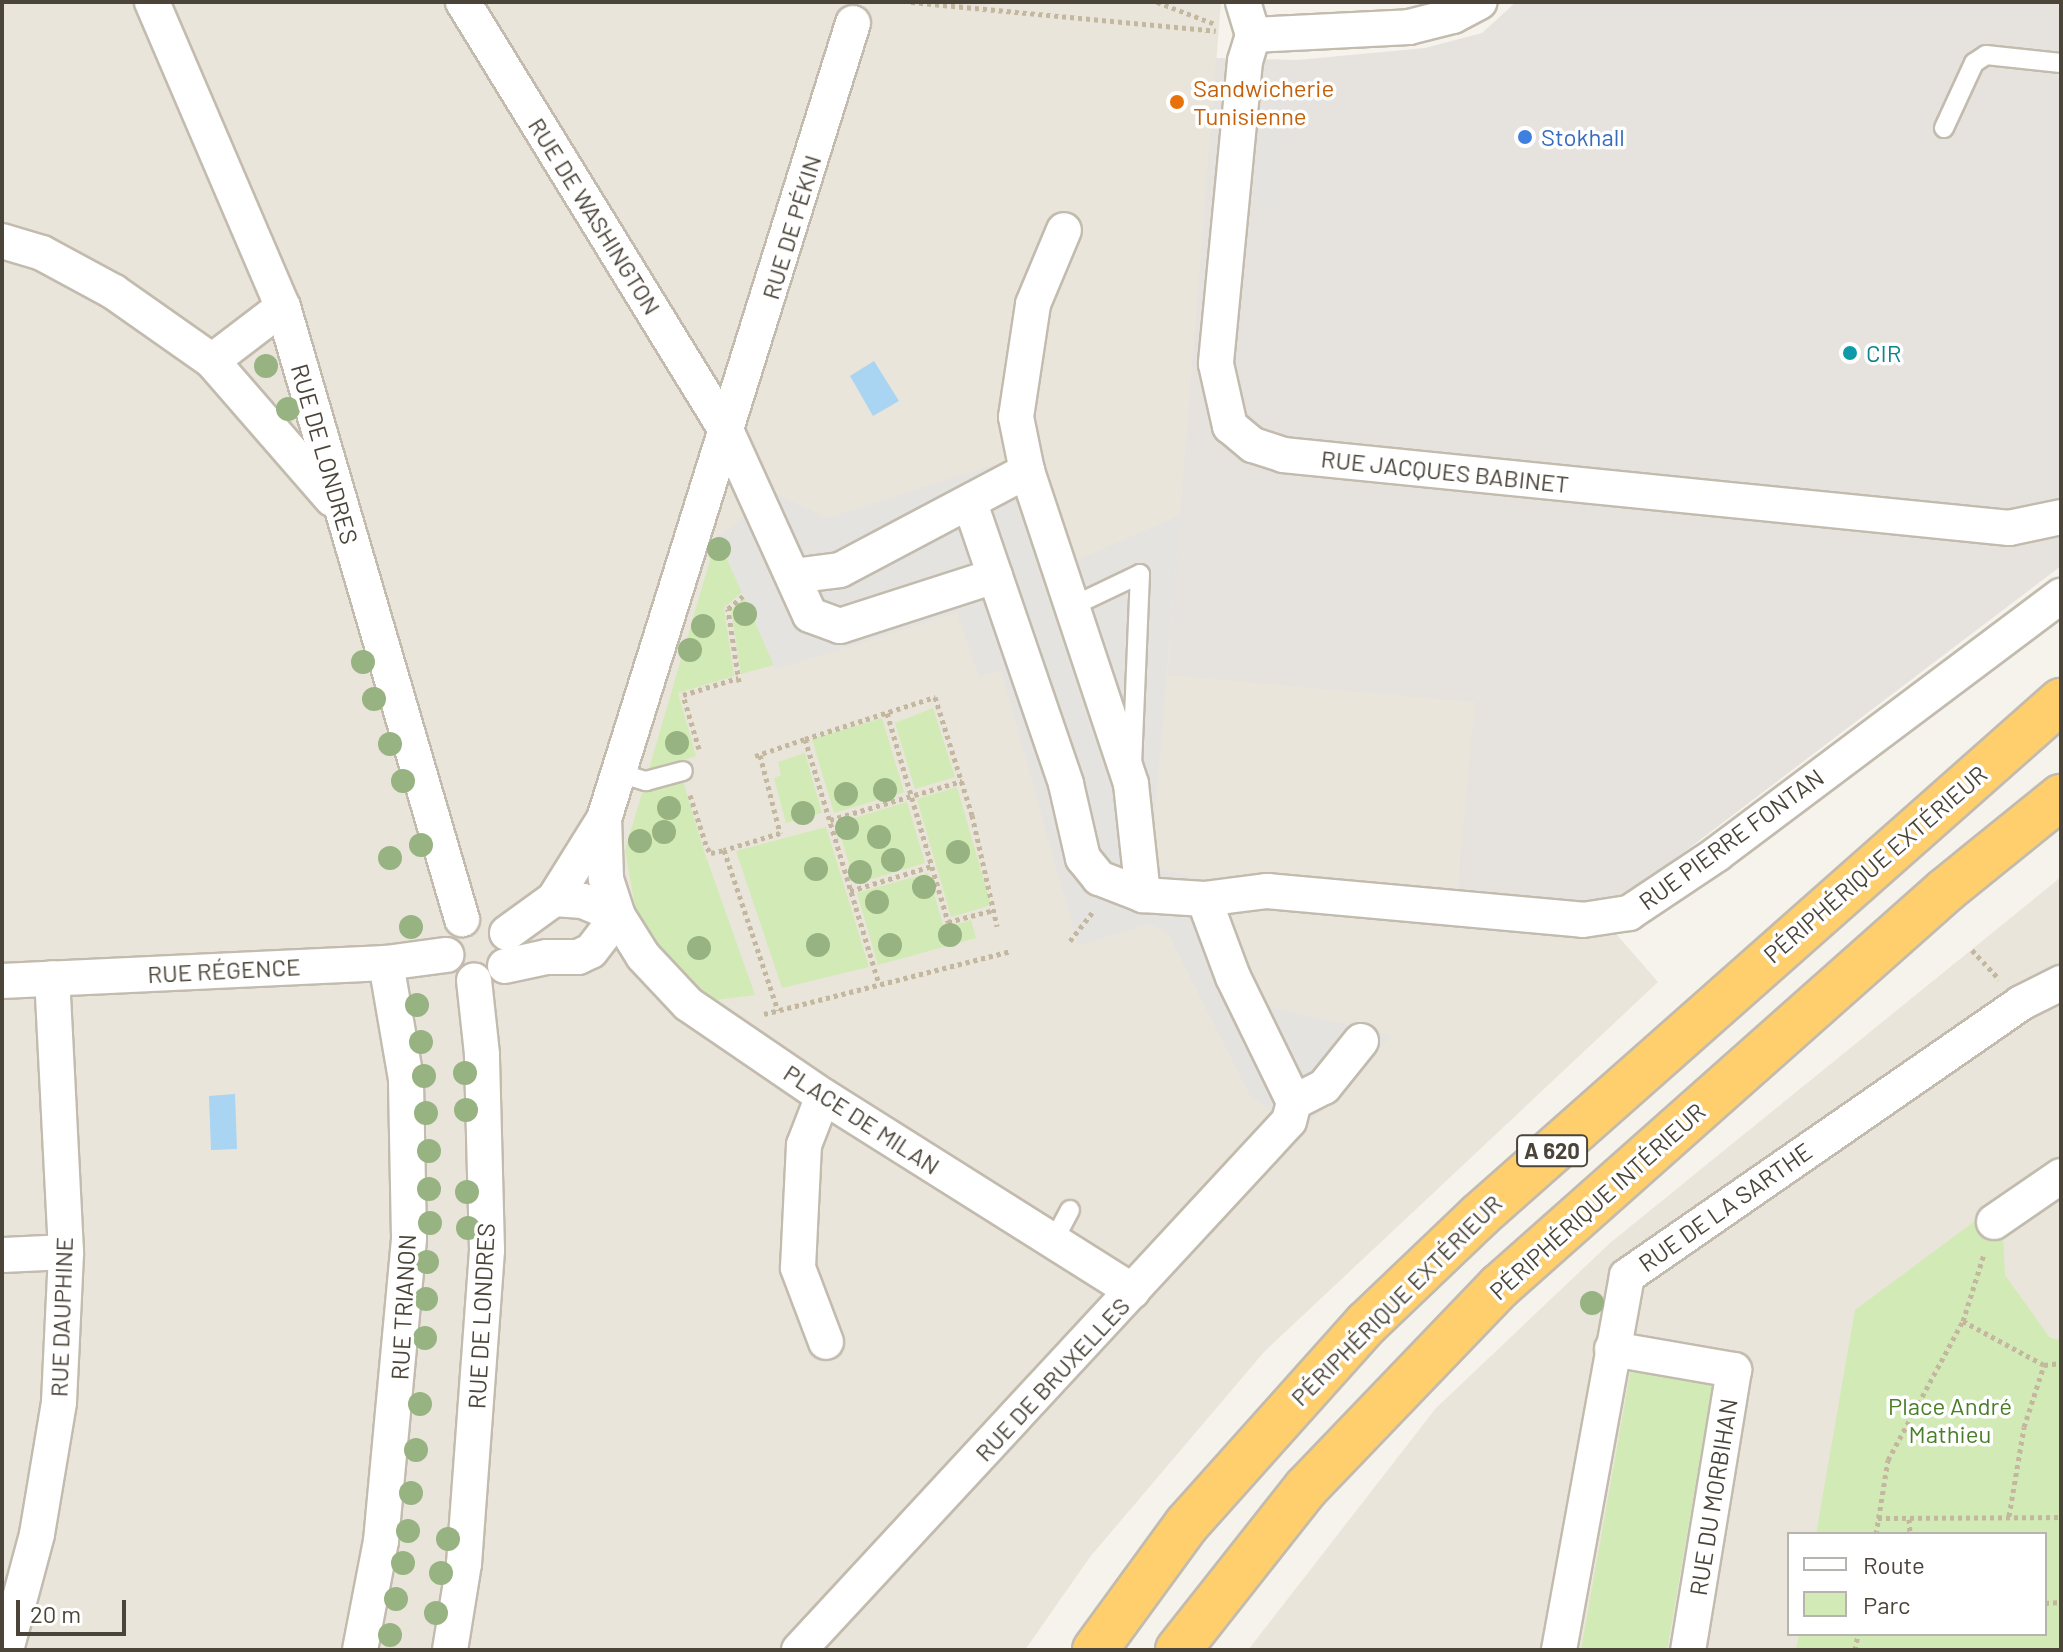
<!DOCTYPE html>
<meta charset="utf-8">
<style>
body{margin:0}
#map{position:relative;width:2063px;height:1652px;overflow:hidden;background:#f6f3ec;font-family:Barlow,sans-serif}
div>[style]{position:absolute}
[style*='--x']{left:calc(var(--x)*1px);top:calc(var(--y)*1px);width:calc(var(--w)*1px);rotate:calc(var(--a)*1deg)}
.residential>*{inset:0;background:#eae5da}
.industrial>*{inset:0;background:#e6e2dd}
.green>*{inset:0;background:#d2eab5}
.parking>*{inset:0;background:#e5e3e0}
.water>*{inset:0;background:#a9d4f2}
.path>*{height:5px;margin-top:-2.5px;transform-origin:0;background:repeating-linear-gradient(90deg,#c4b79f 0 4px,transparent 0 8px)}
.roads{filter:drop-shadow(2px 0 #c2bbae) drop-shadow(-2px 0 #c2bbae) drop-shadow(0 2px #c2bbae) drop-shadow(0 -2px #c2bbae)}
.lane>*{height:18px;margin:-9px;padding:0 9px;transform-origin:9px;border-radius:9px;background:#fff}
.street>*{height:34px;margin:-17px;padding:0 17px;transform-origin:17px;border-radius:17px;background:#fff}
.highway>*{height:44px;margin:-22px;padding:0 22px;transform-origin:22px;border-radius:22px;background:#ffcf6e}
.trees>*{width:24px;height:24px;margin:-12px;border-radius:50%;background:#97b381}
.dots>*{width:22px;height:22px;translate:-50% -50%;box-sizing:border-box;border:4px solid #fff;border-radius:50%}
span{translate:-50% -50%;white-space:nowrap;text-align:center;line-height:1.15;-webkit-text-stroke:7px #fff;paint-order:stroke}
.shield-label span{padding:2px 6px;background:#fff;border:2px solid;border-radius:6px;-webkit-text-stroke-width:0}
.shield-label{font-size:22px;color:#4b4439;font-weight:700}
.food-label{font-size:24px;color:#c56008}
.left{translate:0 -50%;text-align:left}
.shop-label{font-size:24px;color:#366cbe}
.street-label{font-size:24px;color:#4b4439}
.culture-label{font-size:24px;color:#0d838f}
.park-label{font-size:24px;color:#4a7f2a}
.frame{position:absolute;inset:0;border:4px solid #4b4439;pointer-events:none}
.legend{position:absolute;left:1787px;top:1532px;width:260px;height:104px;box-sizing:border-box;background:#fff;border:2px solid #b7b4b0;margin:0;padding:10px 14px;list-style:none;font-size:24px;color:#4b4439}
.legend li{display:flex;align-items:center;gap:16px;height:40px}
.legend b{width:40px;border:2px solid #b7b4b0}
.scale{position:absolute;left:16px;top:1600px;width:110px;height:36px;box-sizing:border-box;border:4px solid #4b4439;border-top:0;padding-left:10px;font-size:24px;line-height:28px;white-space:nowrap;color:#4b4439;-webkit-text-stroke:6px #fff;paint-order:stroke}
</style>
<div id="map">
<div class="residential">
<div style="clip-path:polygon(2px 2px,1221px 2px,1167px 674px,1476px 703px,1456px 896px,1591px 905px,1658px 982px,1264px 1352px,1090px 1557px,1025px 1650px,2px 1650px)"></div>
<div style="clip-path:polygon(evenodd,2061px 877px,2061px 1650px,1248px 1650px,1436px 1408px,1610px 1243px,2061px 877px,1789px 1534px,2045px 1534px,2045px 1634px,1789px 1634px,1789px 1534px)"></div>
</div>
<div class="industrial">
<div style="clip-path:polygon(1516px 2px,2061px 2px,2061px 566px,1626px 896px,1591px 905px,1456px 897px,1475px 703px,1167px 675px,1216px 58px,1297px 60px,1425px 48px,1482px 33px)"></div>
</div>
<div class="green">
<div style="clip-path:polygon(717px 536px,742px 592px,724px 608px,734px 676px,678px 693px,696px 756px,648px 772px)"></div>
<div style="clip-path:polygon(745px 598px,774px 665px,741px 674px,731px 609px)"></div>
<div style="clip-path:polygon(933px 708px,955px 777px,915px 789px,895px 723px)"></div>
<div style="clip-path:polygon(882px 718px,904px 792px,834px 813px,812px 739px)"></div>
<div style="clip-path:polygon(805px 753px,822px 813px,786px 823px,774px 778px,781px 775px,778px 762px)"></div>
<div style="clip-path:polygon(683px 781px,704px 851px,755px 995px,715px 1000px,684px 976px,654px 940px,635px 906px,625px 850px,642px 793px)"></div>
<div style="clip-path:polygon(957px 787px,991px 905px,951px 917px,917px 799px)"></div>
<div style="clip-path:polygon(907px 802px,925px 863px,855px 884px,837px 823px)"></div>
<div style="clip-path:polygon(826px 827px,869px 967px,782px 988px,736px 851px)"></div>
<div style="clip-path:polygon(928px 873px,944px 928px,971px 920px,976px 938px,878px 965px,857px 893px)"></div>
<div style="clip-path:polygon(1987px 1212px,2003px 1233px,2005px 1275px,2050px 1338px,2061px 1340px,2061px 1650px,1796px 1650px,1799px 1634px,2045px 1634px,2045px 1534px,1816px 1534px,1855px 1310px)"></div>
<div style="clip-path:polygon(1631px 1369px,1713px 1383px,1667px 1650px,1581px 1650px)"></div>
</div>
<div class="parking">
<div style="clip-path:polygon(1290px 68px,1275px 206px,1253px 203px,1267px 85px)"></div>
<div style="clip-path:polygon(993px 465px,1042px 491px,1072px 562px,1180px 515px,1151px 866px,1200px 879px,1267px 1006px,1392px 1035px,1301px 1132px,1250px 1096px,1167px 932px,1149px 924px,1078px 946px,1001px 670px,979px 677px,957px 613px,776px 670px,717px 536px,777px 494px,827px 518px)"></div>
</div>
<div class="water">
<div style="clip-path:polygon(874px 361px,899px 401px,873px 416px,850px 376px)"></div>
<div style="clip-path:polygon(235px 1094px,237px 1149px,211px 1150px,209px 1096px)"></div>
</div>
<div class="path">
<div style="--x:911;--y:2;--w:306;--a:5.4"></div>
<div style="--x:1157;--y:2;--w:62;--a:20.8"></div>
<div style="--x:739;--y:682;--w:74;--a:-98.6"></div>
<div style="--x:728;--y:609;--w:20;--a:-41"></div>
<div style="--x:887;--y:713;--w:218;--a:73.7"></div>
<div style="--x:948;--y:922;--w:48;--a:-14.6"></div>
<div style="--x:805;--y:739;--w:137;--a:-17.9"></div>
<div style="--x:935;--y:697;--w:124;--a:72.6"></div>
<div style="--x:972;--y:815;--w:114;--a:77.3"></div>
<div style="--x:699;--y:749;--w:56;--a:-106.5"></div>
<div style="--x:683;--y:695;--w:58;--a:-17.2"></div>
<div style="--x:760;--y:755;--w:81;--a:75.6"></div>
<div style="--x:780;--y:833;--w:59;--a:163.1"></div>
<div style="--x:724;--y:850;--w:169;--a:71.4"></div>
<div style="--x:755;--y:756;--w:53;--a:-18.8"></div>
<div style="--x:805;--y:739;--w:256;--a:73.2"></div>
<div style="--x:690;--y:795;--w:56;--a:72.2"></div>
<div style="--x:707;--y:848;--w:6;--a:51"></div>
<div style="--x:711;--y:853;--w:13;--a:-13"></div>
<div style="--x:830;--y:820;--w:138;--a:-16.5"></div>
<div style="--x:850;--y:891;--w:86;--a:-17"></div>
<div style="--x:1070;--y:941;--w:36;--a:-52"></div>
<div style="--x:1972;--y:950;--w:40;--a:47"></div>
<div style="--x:764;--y:1014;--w:255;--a:-14.3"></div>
<div style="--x:1963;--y:1321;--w:92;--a:28.5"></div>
<div style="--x:2044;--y:1365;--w:17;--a:-7"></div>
<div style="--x:2009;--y:1516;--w:90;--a:-80.4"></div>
<div style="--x:2024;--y:1427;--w:65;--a:-72.1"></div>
<div style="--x:1878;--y:1518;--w:183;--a:-0.3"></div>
<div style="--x:1909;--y:1519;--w:15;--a:86"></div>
<div style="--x:1876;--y:1534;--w:75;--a:-80.8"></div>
<div style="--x:1888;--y:1460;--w:158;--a:-61.7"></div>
<div style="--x:1963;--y:1321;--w:70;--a:-72.6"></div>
<div style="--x:2045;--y:1603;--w:16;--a:-4"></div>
<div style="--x:1855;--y:1650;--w:16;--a:-79"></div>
</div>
<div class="roads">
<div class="lane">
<div style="--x:1944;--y:128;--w:72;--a:-65.2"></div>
<div style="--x:1974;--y:63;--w:14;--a:-34"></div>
<div style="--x:1986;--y:55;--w:75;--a:6.1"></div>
<div style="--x:1073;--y:606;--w:74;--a:-25.5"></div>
<div style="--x:1140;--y:574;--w:187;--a:92.4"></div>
<div style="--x:619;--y:773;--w:28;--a:17"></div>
<div style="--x:646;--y:781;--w:38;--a:-15"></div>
<div style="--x:1054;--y:1240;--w:34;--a:-62"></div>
</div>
<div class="street">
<div style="--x:152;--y:2;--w:332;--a:66.8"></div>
<div style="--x:283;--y:307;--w:638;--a:73.7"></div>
<div style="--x:463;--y:2;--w:502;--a:58.43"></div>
<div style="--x:726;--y:430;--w:203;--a:65.6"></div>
<div style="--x:810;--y:615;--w:32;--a:20"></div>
<div style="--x:840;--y:626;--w:163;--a:-17.9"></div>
<div style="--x:1243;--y:2;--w:34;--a:73"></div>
<div style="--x:1253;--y:35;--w:27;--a:107"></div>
<div style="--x:1245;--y:61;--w:304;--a:95.5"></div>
<div style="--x:1216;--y:364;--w:64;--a:77.3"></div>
<div style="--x:1230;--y:426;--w:30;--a:40"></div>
<div style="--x:1253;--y:445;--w:32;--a:18"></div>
<div style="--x:1283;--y:455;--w:730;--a:5.74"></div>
<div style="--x:2009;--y:528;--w:53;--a:-11.9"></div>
<div style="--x:1253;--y:35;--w:156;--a:-2.9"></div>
<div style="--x:1409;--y:27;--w:45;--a:-14"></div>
<div style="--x:1453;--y:16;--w:30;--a:-28"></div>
<div style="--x:2;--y:241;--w:42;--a:16.7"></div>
<div style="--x:42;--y:253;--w:82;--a:28.4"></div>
<div style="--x:114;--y:292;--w:120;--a:35.1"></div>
<div style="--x:212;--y:361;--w:183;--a:49"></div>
<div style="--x:212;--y:361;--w:89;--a:-37.3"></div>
<div style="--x:1027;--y:471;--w:330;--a:71.6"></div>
<div style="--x:1131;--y:784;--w:112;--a:83.8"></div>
<div style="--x:970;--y:503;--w:297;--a:71.1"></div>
<div style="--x:1066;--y:784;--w:76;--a:77.1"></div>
<div style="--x:1083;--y:858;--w:26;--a:51"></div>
<div style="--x:1099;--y:878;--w:47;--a:21.1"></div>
<div style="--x:1143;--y:895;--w:61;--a:3.8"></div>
<div style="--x:1204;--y:899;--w:64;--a:-7.2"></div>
<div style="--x:1267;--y:891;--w:317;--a:5.2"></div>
<div style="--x:1583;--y:920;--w:47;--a:-8.7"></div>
<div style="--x:1629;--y:913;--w:106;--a:-33.8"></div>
<div style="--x:1717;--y:854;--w:430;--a:-36.9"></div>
<div style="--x:793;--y:576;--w:47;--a:-7.3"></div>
<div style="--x:840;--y:570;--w:212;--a:-27.9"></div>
<div style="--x:1027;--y:471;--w:55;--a:-101.5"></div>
<div style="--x:1016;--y:417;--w:114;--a:-81.4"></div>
<div style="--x:1033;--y:304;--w:80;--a:-67.3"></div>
<div style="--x:554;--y:899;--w:94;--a:-58"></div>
<div style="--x:604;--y:819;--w:834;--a:-72.63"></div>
<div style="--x:507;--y:933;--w:58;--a:-35.9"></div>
<div style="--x:554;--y:899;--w:29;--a:4"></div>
<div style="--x:583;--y:901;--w:38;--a:23"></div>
<div style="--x:618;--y:916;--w:47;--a:58"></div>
<div style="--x:643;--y:956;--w:66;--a:46.8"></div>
<div style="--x:688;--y:1004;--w:163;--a:34.3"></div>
<div style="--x:823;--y:1096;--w:366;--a:32.2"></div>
<div style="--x:505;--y:966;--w:43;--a:-12.1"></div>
<div style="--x:547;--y:957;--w:31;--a:0"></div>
<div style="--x:578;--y:957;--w:14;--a:-25"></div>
<div style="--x:591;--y:951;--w:44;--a:-52.4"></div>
<div style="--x:618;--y:916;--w:40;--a:-108"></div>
<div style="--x:606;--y:878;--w:59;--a:-91.9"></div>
<div style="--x:2;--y:981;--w:384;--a:-2.7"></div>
<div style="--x:386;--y:963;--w:61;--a:-7.6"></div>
<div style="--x:823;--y:1096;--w:53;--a:111.2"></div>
<div style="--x:804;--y:1145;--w:123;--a:92.8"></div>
<div style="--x:798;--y:1268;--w:79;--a:69.3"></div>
<div style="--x:1294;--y:1102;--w:34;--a:-27"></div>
<div style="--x:1324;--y:1087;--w:59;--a:-51.2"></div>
<div style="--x:1994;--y:1222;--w:81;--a:-34.5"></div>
<div style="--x:2;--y:1255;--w:64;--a:-2.7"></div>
<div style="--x:1612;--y:1349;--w:124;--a:9.8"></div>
<div style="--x:1734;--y:1370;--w:284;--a:99.3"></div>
<div style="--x:6;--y:1650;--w:120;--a:-75"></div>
<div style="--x:37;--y:1534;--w:134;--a:-80.5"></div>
<div style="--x:59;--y:1402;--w:150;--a:-87.3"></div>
<div style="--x:66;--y:1252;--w:274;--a:-92.9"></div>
<div style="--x:360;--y:1650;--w:111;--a:-79.1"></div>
<div style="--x:381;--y:1541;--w:304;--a:-84.7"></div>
<div style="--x:409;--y:1238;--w:159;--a:-91.1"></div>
<div style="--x:406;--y:1079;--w:118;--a:-99.8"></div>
<div style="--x:450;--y:1650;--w:87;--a:-80.8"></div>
<div style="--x:464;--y:1564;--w:315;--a:-85.8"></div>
<div style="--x:487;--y:1250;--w:196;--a:-91.5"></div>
<div style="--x:482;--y:1054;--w:74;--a:-96.2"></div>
<div style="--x:799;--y:1650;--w:721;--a:-47.19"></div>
<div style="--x:1289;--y:1121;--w:20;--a:-75"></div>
<div style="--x:1294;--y:1102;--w:139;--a:-116"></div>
<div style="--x:1233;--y:977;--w:83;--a:-110.4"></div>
<div style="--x:1559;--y:1650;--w:380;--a:-79.7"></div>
<div style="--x:1627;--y:1276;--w:479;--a:-34.7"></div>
<div style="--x:2021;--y:1003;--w:45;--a:-26.6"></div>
</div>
<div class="highway">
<div style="--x:1095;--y:1650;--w:156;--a:-53.9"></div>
<div style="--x:1187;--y:1524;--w:270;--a:-48.2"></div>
<div style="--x:1367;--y:1323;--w:156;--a:-43.7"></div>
<div style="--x:1480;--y:1215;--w:776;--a:-41.5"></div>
<div style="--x:1178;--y:1650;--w:206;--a:-51.7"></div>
<div style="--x:1306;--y:1488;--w:280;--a:-46.2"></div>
<div style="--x:1500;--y:1286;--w:596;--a:-41.6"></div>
<div style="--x:1946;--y:890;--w:148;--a:-39"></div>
</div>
</div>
<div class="trees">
<div style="left:266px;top:366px"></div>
<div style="left:288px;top:409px"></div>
<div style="left:719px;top:549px"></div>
<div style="left:745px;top:614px"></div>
<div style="left:703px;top:626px"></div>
<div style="left:690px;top:650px"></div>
<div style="left:363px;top:662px"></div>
<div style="left:374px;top:699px"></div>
<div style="left:677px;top:743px"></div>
<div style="left:390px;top:744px"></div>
<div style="left:403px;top:781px"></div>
<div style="left:885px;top:790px"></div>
<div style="left:846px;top:794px"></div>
<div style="left:669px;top:808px"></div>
<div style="left:803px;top:813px"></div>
<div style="left:847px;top:828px"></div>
<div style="left:664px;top:832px"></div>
<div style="left:879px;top:837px"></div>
<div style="left:640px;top:841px"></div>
<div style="left:421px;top:845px"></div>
<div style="left:958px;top:852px"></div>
<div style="left:390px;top:858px"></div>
<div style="left:893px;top:860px"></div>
<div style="left:816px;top:869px"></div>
<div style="left:860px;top:872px"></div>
<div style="left:924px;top:887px"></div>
<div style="left:877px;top:902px"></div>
<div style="left:411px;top:927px"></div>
<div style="left:950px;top:935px"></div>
<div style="left:818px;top:945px"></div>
<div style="left:890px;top:945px"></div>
<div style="left:699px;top:948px"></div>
<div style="left:417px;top:1005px"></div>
<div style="left:421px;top:1042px"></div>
<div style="left:465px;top:1073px"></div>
<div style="left:424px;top:1076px"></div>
<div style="left:466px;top:1110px"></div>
<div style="left:426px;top:1113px"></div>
<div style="left:429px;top:1151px"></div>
<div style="left:429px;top:1189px"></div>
<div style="left:467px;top:1192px"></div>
<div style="left:430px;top:1223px"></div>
<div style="left:468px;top:1228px"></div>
<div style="left:427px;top:1262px"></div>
<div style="left:426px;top:1299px"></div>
<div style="left:1592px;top:1303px"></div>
<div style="left:425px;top:1338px"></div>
<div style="left:420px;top:1404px"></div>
<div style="left:416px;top:1450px"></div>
<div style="left:411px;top:1493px"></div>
<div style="left:408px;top:1531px"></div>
<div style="left:448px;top:1539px"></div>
<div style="left:403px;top:1563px"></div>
<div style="left:441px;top:1573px"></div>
<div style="left:396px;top:1599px"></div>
<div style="left:436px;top:1613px"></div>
<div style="left:390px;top:1635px"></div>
</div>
<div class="dots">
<div style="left:1177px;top:102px;background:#e8710a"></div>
<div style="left:1525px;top:137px;background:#3f7fe0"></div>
<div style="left:1850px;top:353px;background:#0f9aa8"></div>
</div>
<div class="shield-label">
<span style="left:1552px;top:1151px">A 620</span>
</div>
<div class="food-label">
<span class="left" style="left:1193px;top:102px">Sandwicherie<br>Tunisienne</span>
</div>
<div class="shop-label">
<span class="left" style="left:1541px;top:137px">Stokhall</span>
</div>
<div class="street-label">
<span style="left:595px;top:216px;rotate:58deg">RUE DE WASHINGTON</span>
<span style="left:791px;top:227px;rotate:-73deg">RUE DE PÉKIN</span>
<span style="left:325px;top:454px;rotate:74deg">RUE DE LONDRES</span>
<span style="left:1445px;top:471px;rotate:6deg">RUE JACQUES BABINET</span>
<span style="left:1731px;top:839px;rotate:-36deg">RUE PIERRE FONTAN</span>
<span style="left:1875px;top:864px;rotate:-41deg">PÉRIPHÉRIQUE EXTÉRIEUR</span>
<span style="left:224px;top:970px;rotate:-3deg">RUE RÉGENCE</span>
<span style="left:862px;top:1119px;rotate:33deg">PLACE DE MILAN</span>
<span style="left:1597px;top:1201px;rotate:-42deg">PÉRIPHÉRIQUE INTÉRIEUR</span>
<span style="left:1725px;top:1207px;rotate:-35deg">RUE DE LA SARTHE</span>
<span style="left:1396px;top:1300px;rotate:-45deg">PÉRIPHÉRIQUE EXTÉRIEUR</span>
<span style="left:403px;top:1307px;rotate:-87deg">RUE TRIANON</span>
<span style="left:481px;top:1316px;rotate:-87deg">RUE DE LONDRES</span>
<span style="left:61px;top:1317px;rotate:-88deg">RUE DAUPHINE</span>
<span style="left:1052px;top:1379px;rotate:-47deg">RUE DE BRUXELLES</span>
<span style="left:1713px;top:1497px;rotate:-81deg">RUE DU MORBIHAN</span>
</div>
<div class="culture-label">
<span class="left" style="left:1866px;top:353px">CIR</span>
</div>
<div class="park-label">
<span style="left:1950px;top:1420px">Place André<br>Mathieu</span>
</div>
<div class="frame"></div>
<ul class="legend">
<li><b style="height:10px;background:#fff"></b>Route</li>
<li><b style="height:22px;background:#d2eab5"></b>Parc</li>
</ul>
<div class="scale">20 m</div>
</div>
